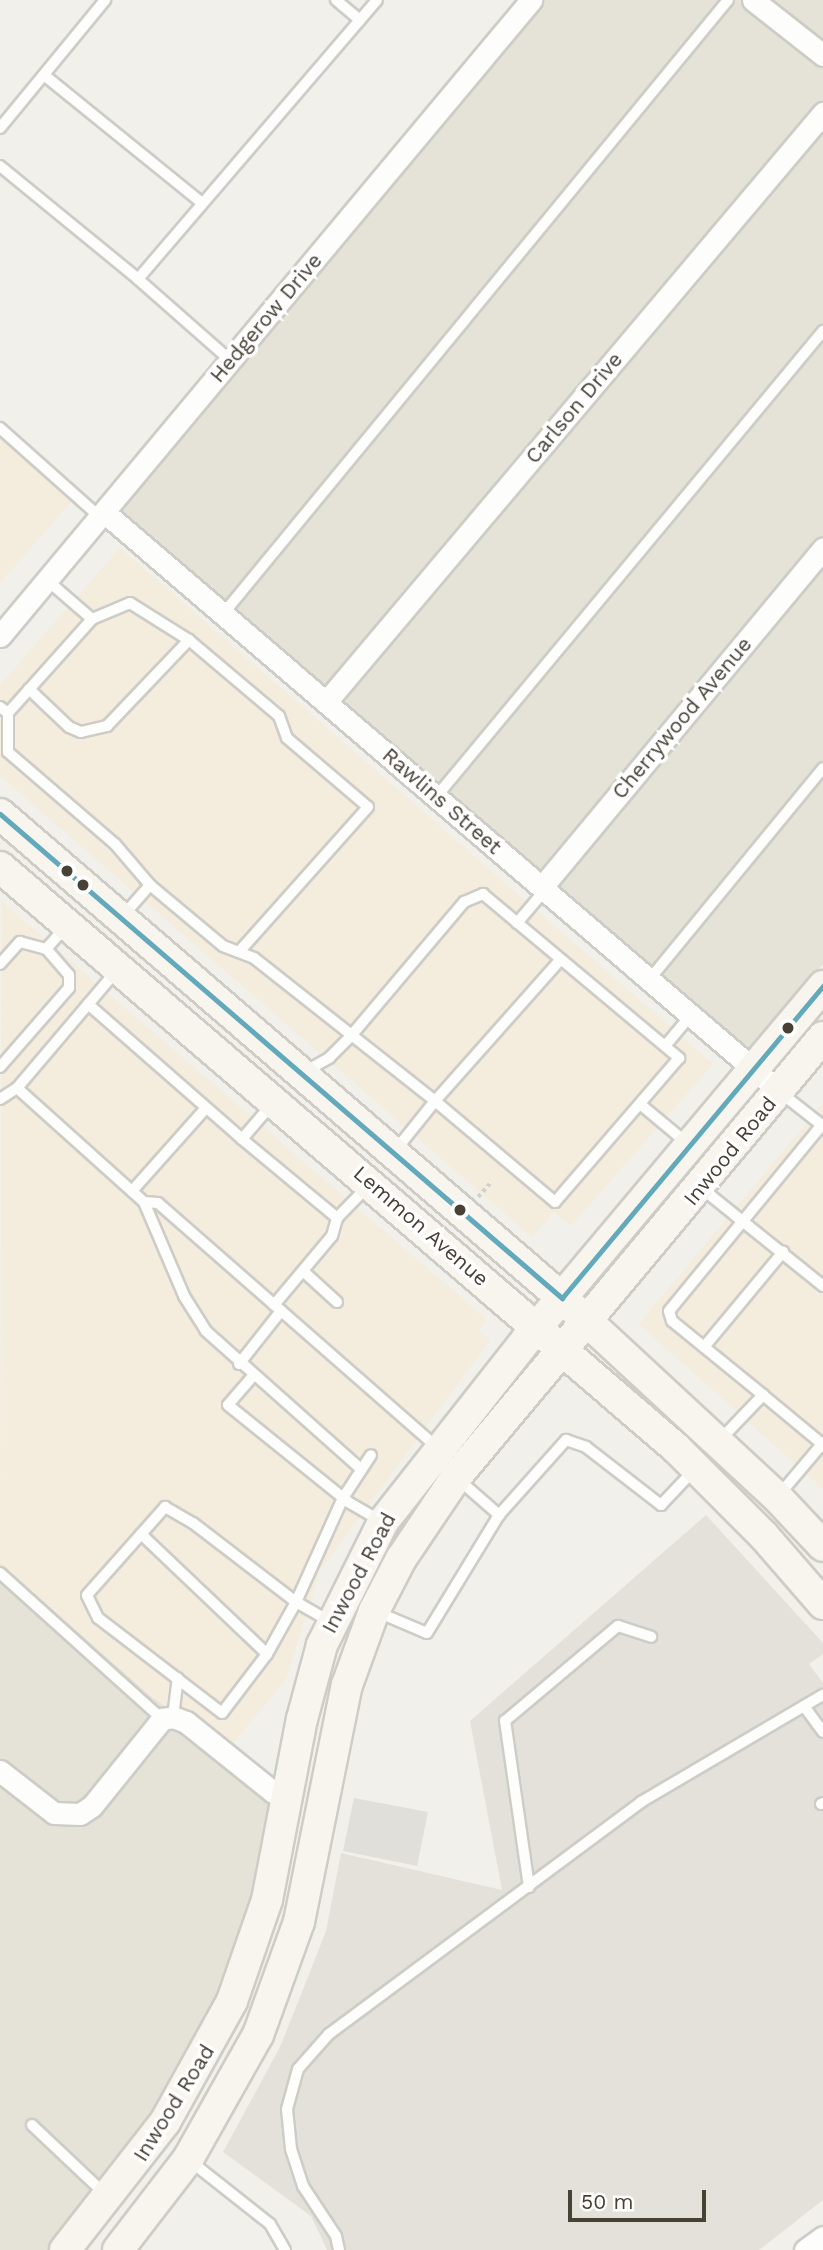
<!DOCTYPE html>
<style>
body{margin:0}
#map{position:relative;width:823px;height:2250px;overflow:hidden;background:#f1f0ea;font-family:"Work Sans",sans-serif}
div>[style]{position:absolute}
[style*='--x']{left:calc(var(--x)*1px);top:calc(var(--y)*1px);width:calc(var(--w)*1px);rotate:calc(var(--a)*1deg)}
.residential>*{inset:0;background:#e5e2d7}
.commercial>*{inset:0;background:#f4ecdd}
.industrial>*{inset:0;background:#e4e1db}
.parking>*{inset:0;background:#e0dfda}
.path>*{height:3.5px;margin-top:-1.75px;transform-origin:0;background:repeating-linear-gradient(90deg,#d1d0ca 0 3.5px,transparent 0 7px)}
.roads{filter:drop-shadow(2px 0 #cdccc6) drop-shadow(-2px 0 #cdccc6) drop-shadow(0 2px #cdccc6) drop-shadow(0 -2px #cdccc6)}
.lane>*{height:10px;margin:-5px;padding:0 5px;transform-origin:5px;border-radius:5px;background:#fdfdfc}
.street>*{height:21px;margin:-10.5px;padding:0 10.5px;transform-origin:10.5px;border-radius:10.5px;background:#fdfdfc}
.secondary>*{height:30px;margin:-15px;padding:0 15px;transform-origin:15px;border-radius:15px;background:#f7f5ee}
.bus-1>*{height:5px;margin:-2.5px;padding:0 2.5px;transform-origin:2.5px;border-radius:2.5px;background:#62a9bb}
.dots>*{width:19px;height:19px;translate:-50% -50%;box-sizing:border-box;border:4px solid #fff;border-radius:50%}
span{translate:-50% -50%;white-space:nowrap;text-align:center;line-height:1.15;-webkit-text-stroke:7px #fff;paint-order:stroke}
.street-label{font-size:21px;color:#474136}
.scale{position:absolute;left:568px;top:2190px;width:138px;height:32px;box-sizing:border-box;border:4px solid #474136;border-top:0;padding-left:9px;font-size:21px;line-height:24px;white-space:nowrap;color:#474136;-webkit-text-stroke:5px #fff;paint-order:stroke}
</style>
<div id="map">
<div class="residential">
<div style="clip-path:polygon(518px 0,823px 0,823px 964px,751px 1047px,741px 1043px,103px 497px)"></div>
<div style="clip-path:polygon(0 1563px,153px 1698px,205px 1723px,231px 1746px,279px 1803px,222px 2008px,161px 2119px,51px 2250px,0 2250px)"></div>
</div>
<div class="commercial">
<div style="clip-path:polygon(0 438px,72px 501px,0 583px)"></div>
<div style="clip-path:polygon(120px 548px,713px 1064px,571px 1226px,554px 1212px,532px 1237px,0 776px,0 685px)"></div>
<div style="clip-path:polygon(2px 902px,486px 1319px,479px 1331px,490px 1340px,320px 1571px,286px 1679px,231px 1746px,187px 1712px,166px 1708px,0 1563px)"></div>
<div style="clip-path:polygon(823px 1103px,823px 1489px,639px 1324px)"></div>
</div>
<div class="industrial">
<div style="clip-path:polygon(706px 1515px,823px 1643px,823px 1654px,809px 1664px,823px 1683px,823px 2200px,759px 2250px,327px 2250px,311px 2216px,223px 2152px,280px 2047px,306px 1982px,326px 1931px,341px 1853px,502px 1890px,470px 1721px)"></div>
</div>
<div class="parking">
<div style="clip-path:polygon(354px 1798px,428px 1812px,417px 1866px,343px 1851px)"></div>
</div>
<div class="path">
<div style="--x:478;--y:1197;--w:18;--a:-49"></div>
</div>
<div class="roads">
<div class="lane">
<div style="--x:336;--y:0;--w:31;--a:40"></div>
<div style="--x:44;--y:75;--w:202;--a:39"></div>
<div style="--x:0;--y:128;--w:166;--a:-50.6"></div>
<div style="--x:0;--y:166;--w:178;--a:39.3"></div>
<div style="--x:138;--y:279;--w:367;--a:-49.4"></div>
<div style="--x:138;--y:279;--w:124;--a:41.4"></div>
<div style="--x:0;--y:428;--w:134;--a:41.7"></div>
<div style="--x:223;--y:614;--w:795;--a:-50.56"></div>
<div style="--x:92;--y:619;--w:41;--a:-22.8"></div>
<div style="--x:130;--y:603;--w:70;--a:32.1"></div>
<div style="--x:189;--y:640;--w:118;--a:40.2"></div>
<div style="--x:279;--y:716;--w:23;--a:70"></div>
<div style="--x:287;--y:738;--w:106;--a:40.4"></div>
<div style="--x:368;--y:807;--w:194;--a:131.7"></div>
<div style="--x:29;--y:689;--w:55;--a:43.5"></div>
<div style="--x:69;--y:727;--w:13;--a:23"></div>
<div style="--x:81;--y:732;--w:27;--a:-13"></div>
<div style="--x:107;--y:726;--w:119;--a:-46.4"></div>
<div style="--x:0;--y:707;--w:10;--a:37"></div>
<div style="--x:8;--y:713;--w:39;--a:90"></div>
<div style="--x:8;--y:752;--w:141;--a:40.7"></div>
<div style="--x:115;--y:844;--w:54;--a:49.5"></div>
<div style="--x:8;--y:713;--w:126;--a:-48.2"></div>
<div style="--x:92;--y:619;--w:60;--a:-139.1"></div>
<div style="--x:436;--y:797;--w:606;--a:-50.29"></div>
<div style="--x:121;--y:918;--w:44;--a:-48.7"></div>
<div style="--x:150;--y:885;--w:95;--a:39.9"></div>
<div style="--x:223;--y:946;--w:33;--a:21"></div>
<div style="--x:254;--y:958;--w:231;--a:38.3"></div>
<div style="--x:435;--y:1101;--w:188;--a:-48.4"></div>
<div style="--x:517;--y:923;--w:43;--a:-49.7"></div>
<div style="--x:0;--y:964;--w:30;--a:-48"></div>
<div style="--x:20;--y:942;--w:27;--a:15"></div>
<div style="--x:46;--y:949;--w:31;--a:-48"></div>
<div style="--x:118;--y:969;--w:156;--a:130.3"></div>
<div style="--x:17;--y:1088;--w:171;--a:41.9"></div>
<div style="--x:144;--y:1202;--w:102;--a:66.9"></div>
<div style="--x:184;--y:1296;--w:41;--a:57.8"></div>
<div style="--x:206;--y:1331;--w:206;--a:41.7"></div>
<div style="--x:649;--y:980;--w:274;--a:-50.6"></div>
<div style="--x:88;--y:1004;--w:205;--a:41.2"></div>
<div style="--x:242;--y:1139;--w:48;--a:-49.3"></div>
<div style="--x:665;--y:1046;--w:40;--a:-50"></div>
<div style="--x:0;--y:1067;--w:105;--a:-48.9"></div>
<div style="--x:69;--y:988;--w:13;--a:-90"></div>
<div style="--x:69;--y:975;--w:35;--a:-131"></div>
<div style="--x:304;--y:1072;--w:29;--a:-29"></div>
<div style="--x:329;--y:1058;--w:30;--a:-45"></div>
<div style="--x:350;--y:1037;--w:177;--a:-49.8"></div>
<div style="--x:464;--y:902;--w:21;--a:-23"></div>
<div style="--x:483;--y:894;--w:256;--a:39.9"></div>
<div style="--x:679;--y:1058;--w:190;--a:130.7"></div>
<div style="--x:555;--y:1202;--w:157;--a:-139.9"></div>
<div style="--x:435;--y:1101;--w:64;--a:128.7"></div>
<div style="--x:781;--y:1093;--w:53;--a:38.2"></div>
<div style="--x:0;--y:1099;--w:20;--a:-33"></div>
<div style="--x:640;--y:1104;--w:62;--a:39.8"></div>
<div style="--x:242;--y:1139;--w:124;--a:39.7"></div>
<div style="--x:337;--y:1218;--w:45;--a:-45.9"></div>
<div style="--x:700;--y:1187;--w:158;--a:38.8"></div>
<div style="--x:132;--y:1191;--w:111;--a:-48.3"></div>
<div style="--x:144;--y:1202;--w:14;--a:4"></div>
<div style="--x:158;--y:1203;--w:372;--a:41.2"></div>
<div style="--x:303;--y:1271;--w:46;--a:42.4"></div>
<div style="--x:274;--y:1305;--w:90;--a:-50"></div>
<div style="--x:332;--y:1236;--w:19;--a:-74"></div>
<div style="--x:704;--y:1347;--w:124;--a:-50.3"></div>
<div style="--x:239;--y:1364;--w:68;--a:-51.6"></div>
<div style="--x:253;--y:1376;--w:38;--a:131"></div>
<div style="--x:228;--y:1405;--w:154;--a:38.9"></div>
<div style="--x:348;--y:1502;--w:38;--a:30"></div>
<div style="--x:763;--y:1395;--w:77;--a:39.7"></div>
<div style="--x:719;--y:1441;--w:64;--a:-46.3"></div>
<div style="--x:763;--y:1395;--w:117;--a:-140.9"></div>
<div style="--x:672;--y:1321;--w:10;--a:-107"></div>
<div style="--x:669;--y:1311;--w:241;--a:-50.6"></div>
<div style="--x:458;--y:1479;--w:55;--a:41.3"></div>
<div style="--x:779;--y:1495;--w:68;--a:-49.8"></div>
<div style="--x:165;--y:1507;--w:32;--a:30"></div>
<div style="--x:193;--y:1523;--w:130;--a:37.5"></div>
<div style="--x:296;--y:1602;--w:60;--a:119.1"></div>
<div style="--x:267;--y:1654;--w:74;--a:127.3"></div>
<div style="--x:222;--y:1713;--w:156;--a:-142.5"></div>
<div style="--x:98;--y:1618;--w:25;--a:-116"></div>
<div style="--x:87;--y:1595;--w:118;--a:-48.4"></div>
<div style="--x:141;--y:1534;--w:174;--a:43.6"></div>
<div style="--x:0;--y:1573;--w:218;--a:42"></div>
<div style="--x:375;--y:1611;--w:56;--a:22.9"></div>
<div style="--x:427;--y:1633;--w:138;--a:-58.6"></div>
<div style="--x:499;--y:1515;--w:101;--a:-48.2"></div>
<div style="--x:566;--y:1440;--w:21;--a:19"></div>
<div style="--x:586;--y:1447;--w:95;--a:37.7"></div>
<div style="--x:661;--y:1505;--w:50;--a:-46.6"></div>
<div style="--x:331;--y:1622;--w:40;--a:-150.3"></div>
<div style="--x:296;--y:1602;--w:114;--a:-65.7"></div>
<div style="--x:343;--y:1498;--w:51;--a:-56.9"></div>
<div style="--x:804;--y:1706;--w:32;--a:54"></div>
<div style="--x:173;--y:1717;--w:39;--a:-83"></div>
<div style="--x:821;--y:1804;--w:2;--a:-27"></div>
<div style="--x:529;--y:1887;--w:168;--a:-98.2"></div>
<div style="--x:505;--y:1721;--w:148;--a:-40.1"></div>
<div style="--x:618;--y:1626;--w:35;--a:18"></div>
<div style="--x:32;--y:2125;--w:100;--a:43.4"></div>
<div style="--x:189;--y:2160;--w:103;--a:38.3"></div>
<div style="--x:270;--y:2224;--w:30;--a:60"></div>
<div style="--x:339;--y:2250;--w:14;--a:-102"></div>
<div style="--x:336;--y:2236;--w:60;--a:-123.4"></div>
<div style="--x:303;--y:2186;--w:39;--a:-108"></div>
<div style="--x:291;--y:2149;--w:40;--a:-95.7"></div>
<div style="--x:287;--y:2109;--w:41;--a:-74.6"></div>
<div style="--x:298;--y:2069;--w:47;--a:-48.5"></div>
<div style="--x:329;--y:2034;--w:389;--a:-36.6"></div>
<div style="--x:641;--y:1802;--w:211;--a:-30.5"></div>
</div>
<div class="street">
<div style="--x:753;--y:0;--w:89;--a:38.2"></div>
<div style="--x:104;--y:512;--w:889;--a:40.62"></div>
<div style="--x:0;--y:636;--w:829;--a:-50.14"></div>
<div style="--x:326;--y:702;--w:771;--a:-49.84"></div>
<div style="--x:542;--y:887;--w:440;--a:-50.3"></div>
<div style="--x:0;--y:1771;--w:68;--a:37.9"></div>
<div style="--x:54;--y:1813;--w:26;--a:2"></div>
<div style="--x:80;--y:1814;--w:14;--a:-34"></div>
<div style="--x:92;--y:1806;--w:112;--a:-51.2"></div>
<div style="--x:162;--y:1719;--w:11;--a:-10"></div>
<div style="--x:173;--y:1717;--w:14;--a:21"></div>
<div style="--x:186;--y:1722;--w:112;--a:38.8"></div>
<div style="--x:273;--y:1792;--w:17;--a:10"></div>
<div style="--x:805;--y:2250;--w:22;--a:-36"></div>
</div>
<div class="secondary">
<div style="--x:0;--y:814;--w:742;--a:40.74"></div>
<div style="--x:562;--y:1298;--w:293;--a:42.8"></div>
<div style="--x:777;--y:1497;--w:67;--a:46.8"></div>
<div style="--x:0;--y:867;--w:891;--a:40.68"></div>
<div style="--x:676;--y:1448;--w:124;--a:45"></div>
<div style="--x:764;--y:1536;--w:90;--a:49.1"></div>
<div style="--x:65;--y:2250;--w:162;--a:-52"></div>
<div style="--x:165;--y:2122;--w:138;--a:-61"></div>
<div style="--x:232;--y:2001;--w:107;--a:-70.9"></div>
<div style="--x:267;--y:1900;--w:184;--a:-79.1"></div>
<div style="--x:302;--y:1719;--w:77;--a:-74.9"></div>
<div style="--x:322;--y:1645;--w:137;--a:-63.6"></div>
<div style="--x:383;--y:1522;--w:233;--a:-51.8"></div>
<div style="--x:527;--y:1339;--w:461;--a:-50"></div>
<div style="--x:118;--y:2250;--w:115;--a:-52.4"></div>
<div style="--x:188;--y:2159;--w:142;--a:-60.6"></div>
<div style="--x:258;--y:2035;--w:120;--a:-70.1"></div>
<div style="--x:299;--y:1922;--w:242;--a:-78.6"></div>
<div style="--x:347;--y:1685;--w:79;--a:-70"></div>
<div style="--x:374;--y:1611;--w:59;--a:-62.6"></div>
<div style="--x:401;--y:1559;--w:99;--a:-56.1"></div>
<div style="--x:456;--y:1477;--w:573;--a:-50.17"></div>
</div>
</div>
<div class="bus-1">
<div style="--x:0;--y:814;--w:742;--a:40.74"></div>
<div style="--x:562;--y:1298;--w:407;--a:-50.1"></div>
</div>
<div class="dots">
<div style="left:67px;top:871px;background:#474136"></div>
<div style="left:83px;top:885px;background:#474136"></div>
<div style="left:788px;top:1028px;background:#474136"></div>
<div style="left:460px;top:1210px;background:#474136"></div>
</div>
<div class="street-label">
<span style="left:266px;top:318px;rotate:-50deg">Hedgerow Drive</span>
<span style="left:574px;top:408px;rotate:-50deg">Carlson Drive</span>
<span style="left:682px;top:718px;rotate:-50deg">Cherrywood Avenue</span>
<span style="left:442px;top:801px;rotate:41deg">Rawlins Street</span>
<span style="left:730px;top:1151px;rotate:-51deg">Inwood Road</span>
<span style="left:421px;top:1226px;rotate:41deg">Lemmon Avenue</span>
<span style="left:359px;top:1573px;rotate:-62deg">Inwood Road</span>
<span style="left:174px;top:2103px;rotate:-58deg">Inwood Road</span>
</div>
<div class="scale">50 m</div>
</div>
